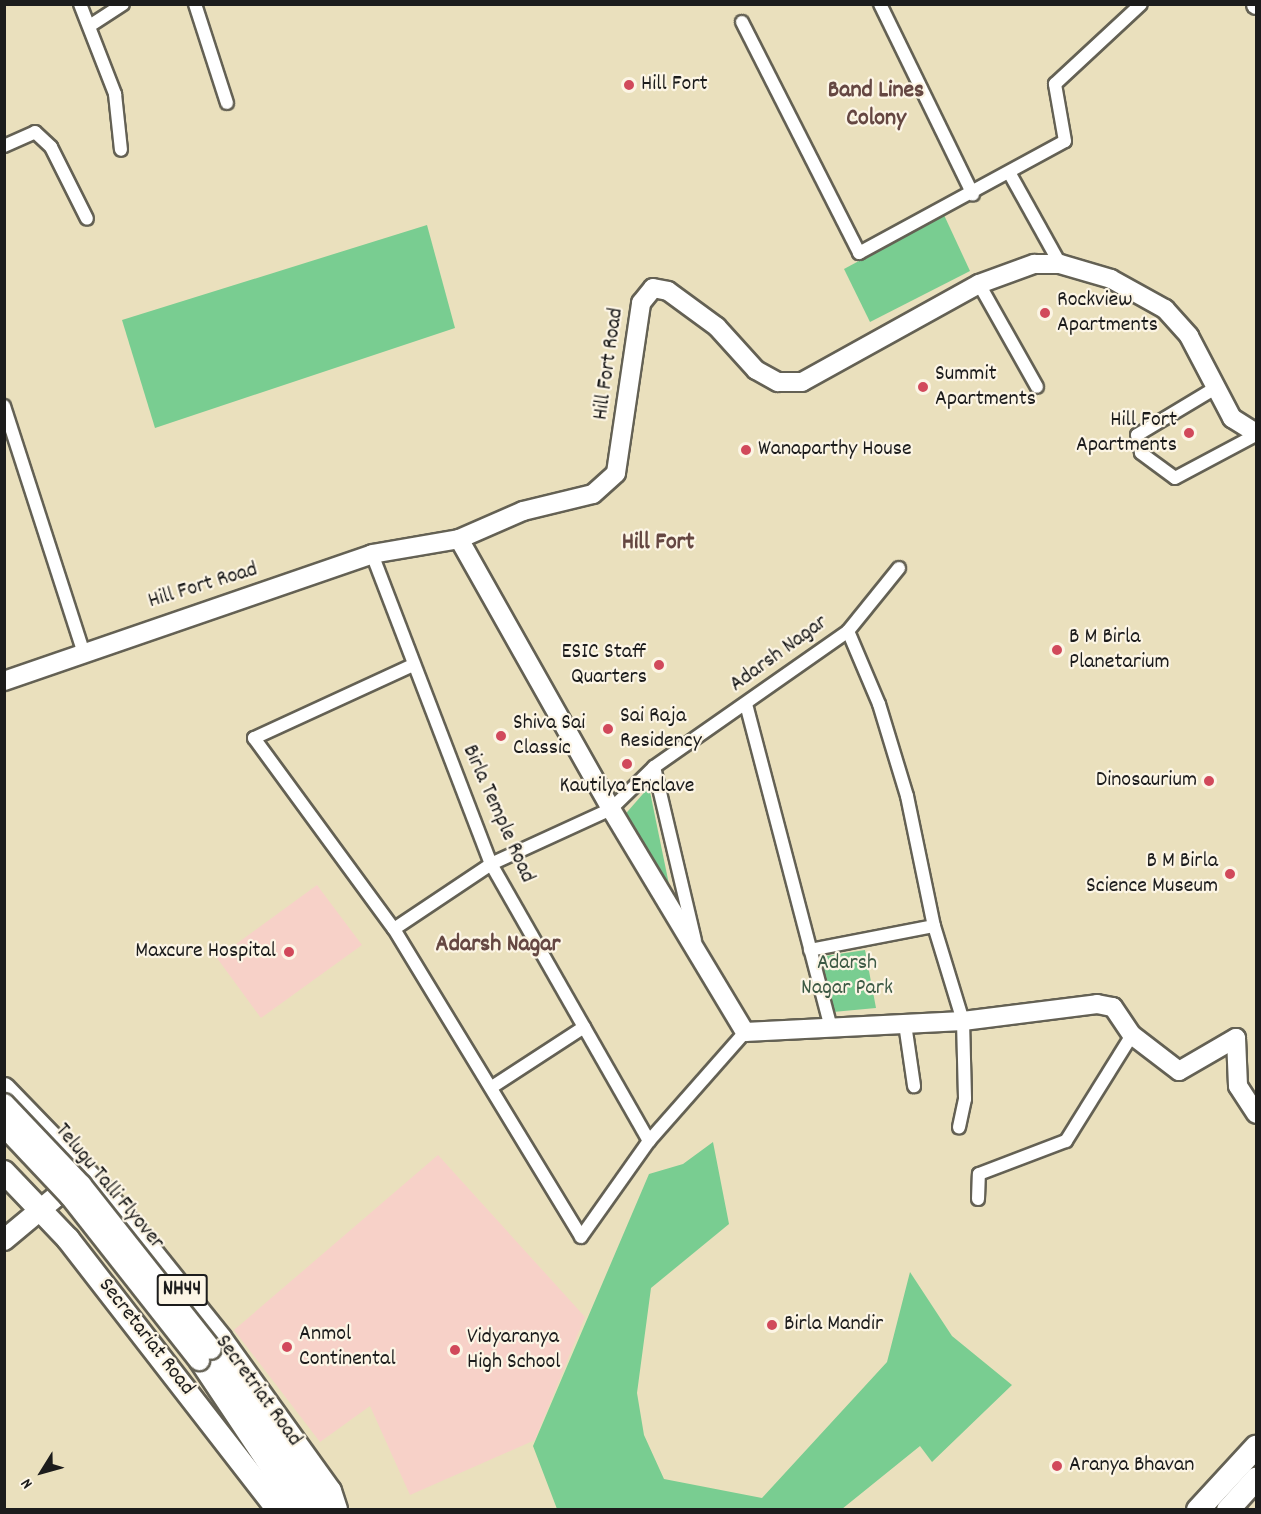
<!DOCTYPE html>
<style>
body{margin:0}
#map{position:relative;width:1261px;height:1514px;overflow:hidden;background:#eae0bd;font-family:Dekko,sans-serif}
div>[style]{position:absolute}
[style*='--x']{left:calc(var(--x)*1px);top:calc(var(--y)*1px);width:calc(var(--w)*1px);rotate:calc(var(--a)*1deg)}
.built>*{inset:0;background:#f7d1c8}
.green>*{inset:0;background:#79cd91}
.roads{filter:drop-shadow(2px 0 #646154) drop-shadow(-2px 0 #646154) drop-shadow(0 2px #646154) drop-shadow(0 -2px #646154)}
.street>*{height:12px;margin:-6px;padding:0 6px;transform-origin:6px;border-radius:6px;background:#fff}
.secondary>*{height:18px;margin:-9px;padding:0 9px;transform-origin:9px;border-radius:9px;background:#fff}
.primary>*{height:20px;margin:-10px;padding:0 10px;transform-origin:10px;border-radius:10px;background:#fff}
.highway>*{height:22px;margin:-11px;padding:0 11px;transform-origin:11px;border-radius:11px;background:#fff}
.bridges{filter:drop-shadow(2px 0 #646154) drop-shadow(-2px 0 #646154) drop-shadow(0 2px #646154) drop-shadow(0 -2px #646154)}
.primary-bridge>*{height:20px;margin:-10px;padding:0 10px;transform-origin:10px;border-radius:10px;background:#fff}
.dots>*{width:16px;height:16px;translate:-50% -50%;box-sizing:border-box;border:3px solid #fcf5e5;border-radius:50%}
span{translate:-50% -50%;white-space:nowrap;text-align:center;line-height:1.15;-webkit-text-stroke:4.5px #fcf5e5;paint-order:stroke}
.shield-label span{padding:2px 4px;background:#fcf5e5;border:2px solid;border-radius:4px;-webkit-text-stroke-width:0}
.shield-label{font-size:21px;color:#1c1c1c;font-weight:700}
.poi-label{font-size:22px;color:#1c1c1c}
.left{translate:0 -50%;text-align:left}
.right{translate:-100% -50%;text-align:right}
.street-label{font-size:22px;color:#1c1c1c}
.park-label{font-size:22px;color:#3d5a45}
.neighbourhood-label{font-size:24px;color:#654742;font-weight:700}
.frame{position:absolute;inset:0;border:6px solid #1c1c1c;pointer-events:none}
.north{position:absolute;left:12px;top:1442px;width:60px;height:60px;-webkit-text-stroke:4px #fcf5e5;paint-order:stroke;rotate:233deg;font-size:16px;font-weight:700;line-height:24px;text-align:center;color:#1c1c1c}
.north::after{content:'';display:block;margin:auto;width:21px;height:27px;background:#1c1c1c;clip-path:polygon(50% 0,100% 100%,50% 72%,0 100%)}
</style>
<div id="map">
<div class="built">
<div style="clip-path:polygon(317px 885px,362px 945px,261px 1018px,217px 958px)"></div>
<div style="clip-path:polygon(438px 1155px,585px 1317px,535px 1440px,410px 1495px,370px 1406px,320px 1442px,234px 1330px)"></div>
</div>
<div class="green">
<div style="clip-path:polygon(944px 215px,970px 271px,870px 322px,844px 269px)"></div>
<div style="clip-path:polygon(427px 225px,455px 328px,155px 428px,122px 320px)"></div>
<div style="clip-path:polygon(649px 787px,672px 899px,621px 819px)"></div>
<div style="clip-path:polygon(865px 950px,876px 1008px,833px 1012px,819px 957px)"></div>
<div style="clip-path:polygon(713px 1142px,729px 1224px,651px 1288px,637px 1393px,644px 1435px,664px 1479px,762px 1498px,887px 1362px,910px 1272px,952px 1336px,1012px 1385px,932px 1462px,920px 1446px,842px 1509px,557px 1509px,533px 1446px,649px 1174px,683px 1164px)"></div>
</div>
<div class="roads">
<div class="street">
<div style="--x:80;--y:4;--w:97;--a:68.7"></div>
<div style="--x:115;--y:94;--w:56;--a:83.9"></div>
<div style="--x:195;--y:4;--w:104;--a:72.1"></div>
<div style="--x:880;--y:4;--w:212;--a:64"></div>
<div style="--x:742;--y:22;--w:259;--a:63.1"></div>
<div style="--x:859;--y:253;--w:234;--a:-28.5"></div>
<div style="--x:1065;--y:141;--w:58;--a:-100"></div>
<div style="--x:1055;--y:84;--w:117;--a:-42.9"></div>
<div style="--x:91;--y:25;--w:38;--a:-33"></div>
<div style="--x:4;--y:146;--w:34;--a:-24"></div>
<div style="--x:35;--y:132;--w:22;--a:43"></div>
<div style="--x:51;--y:147;--w:80;--a:63.4"></div>
<div style="--x:1010;--y:174;--w:103;--a:60.9"></div>
<div style="--x:979;--y:284;--w:118;--a:60.6"></div>
<div style="--x:1217;--y:387;--w:93;--a:149"></div>
<div style="--x:1137;--y:435;--w:18;--a:77"></div>
<div style="--x:1141;--y:453;--w:42;--a:36.3"></div>
<div style="--x:1175;--y:478;--w:92;--a:-28"></div>
<div style="--x:4;--y:406;--w:257;--a:72.1"></div>
<div style="--x:372;--y:554;--w:332;--a:69"></div>
<div style="--x:491;--y:864;--w:319;--a:60.3"></div>
<div style="--x:848;--y:631;--w:81;--a:-51"></div>
<div style="--x:413;--y:665;--w:175;--a:155.3"></div>
<div style="--x:254;--y:738;--w:237;--a:53.8"></div>
<div style="--x:394;--y:929;--w:360;--a:58.7"></div>
<div style="--x:581;--y:1237;--w:118;--a:-54.7"></div>
<div style="--x:649;--y:1141;--w:145;--a:-48.6"></div>
<div style="--x:746;--y:704;--w:336;--a:75.3"></div>
<div style="--x:654;--y:767;--w:178;--a:76.7"></div>
<div style="--x:394;--y:929;--w:117;--a:-33.8"></div>
<div style="--x:491;--y:864;--w:132;--a:-24.6"></div>
<div style="--x:611;--y:809;--w:60;--a:-44.3"></div>
<div style="--x:654;--y:767;--w:237;--a:-35"></div>
<div style="--x:848;--y:631;--w:79;--a:67"></div>
<div style="--x:879;--y:704;--w:96;--a:73.1"></div>
<div style="--x:907;--y:796;--w:133;--a:78.3"></div>
<div style="--x:934;--y:926;--w:99;--a:73"></div>
<div style="--x:963;--y:1021;--w:78;--a:88.5"></div>
<div style="--x:965;--y:1099;--w:29;--a:102"></div>
<div style="--x:810;--y:950;--w:126;--a:-11"></div>
<div style="--x:905;--y:1024;--w:63;--a:81.7"></div>
<div style="--x:492;--y:1087;--w:110;--a:-33.1"></div>
<div style="--x:978;--y:1199;--w:25;--a:-88"></div>
<div style="--x:979;--y:1174;--w:93;--a:-20.8"></div>
<div style="--x:1066;--y:1141;--w:125;--a:-58.1"></div>
</div>
<div class="secondary">
<div style="--x:1256;--y:4;--w:1;--a:90"></div>
<div style="--x:459;--y:539;--w:310;--a:60.6"></div>
<div style="--x:611;--y:809;--w:260;--a:59"></div>
<div style="--x:745;--y:1032;--w:218;--a:-2.9"></div>
<div style="--x:963;--y:1021;--w:135;--a:-7.2"></div>
<div style="--x:1097;--y:1004;--w:16;--a:11"></div>
<div style="--x:1113;--y:1007;--w:34;--a:56"></div>
<div style="--x:1132;--y:1035;--w:59;--a:37.5"></div>
<div style="--x:1179;--y:1071;--w:66;--a:-30.1"></div>
<div style="--x:1236;--y:1038;--w:48;--a:87.6"></div>
<div style="--x:1238;--y:1086;--w:33;--a:57"></div>
<div style="--x:4;--y:681;--w:389;--a:-19"></div>
<div style="--x:372;--y:554;--w:88;--a:-9.8"></div>
<div style="--x:459;--y:539;--w:70;--a:-23.6"></div>
<div style="--x:523;--y:511;--w:72;--a:-13.7"></div>
<div style="--x:593;--y:494;--w:31;--a:-42"></div>
<div style="--x:616;--y:473;--w:172;--a:-81.6"></div>
<div style="--x:641;--y:303;--w:19;--a:-51"></div>
<div style="--x:653;--y:288;--w:15;--a:11"></div>
<div style="--x:668;--y:291;--w:61;--a:36.3"></div>
<div style="--x:717;--y:327;--w:58;--a:47.8"></div>
<div style="--x:756;--y:370;--w:25;--a:29"></div>
<div style="--x:778;--y:382;--w:24;--a:0"></div>
<div style="--x:802;--y:382;--w:202;--a:-29"></div>
<div style="--x:979;--y:284;--w:59;--a:-20"></div>
<div style="--x:1034;--y:264;--w:26;--a:0"></div>
<div style="--x:1060;--y:264;--w:53;--a:16.4"></div>
<div style="--x:1111;--y:279;--w:62;--a:29.1"></div>
<div style="--x:1165;--y:309;--w:36;--a:48"></div>
<div style="--x:1189;--y:336;--w:93;--a:62.3"></div>
<div style="--x:1232;--y:418;--w:28;--a:32"></div>
</div>
<div class="primary">
<div style="--x:4;--y:1240;--w:94;--a:-39.8"></div>
<div style="--x:211;--y:1349;--w:194;--a:55.9"></div>
<div style="--x:199;--y:1360;--w:180;--a:56.3"></div>
</div>
<div class="highway">
<div style="--x:4;--y:1089;--w:138;--a:45.9"></div>
<div style="--x:100;--y:1188;--w:192;--a:51.3"></div>
<div style="--x:220;--y:1338;--w:188;--a:54.3"></div>
<div style="--x:330;--y:1491;--w:20;--a:72"></div>
<div style="--x:4;--y:1172;--w:93;--a:46.3"></div>
<div style="--x:68;--y:1239;--w:343;--a:52.2"></div>
<div style="--x:1198;--y:1510;--w:86;--a:-47.4"></div>
<div style="--x:1228;--y:1510;--w:42;--a:-47.9"></div>
</div>
</div>
<div class="bridges">
<div class="primary-bridge">
<div style="--x:4;--y:1104;--w:112;--a:46.5"></div>
<div style="--x:81;--y:1185;--w:209;--a:51.6"></div>
<div style="--x:4;--y:1126;--w:96;--a:46.7"></div>
<div style="--x:70;--y:1196;--w:209;--a:51.8"></div>
</div>
</div>
<div class="dots">
<div style="left:629px;top:85px;background:#d1495b"></div>
<div style="left:1045px;top:313px;background:#d1495b"></div>
<div style="left:923px;top:387px;background:#d1495b"></div>
<div style="left:1189px;top:433px;background:#d1495b"></div>
<div style="left:746px;top:450px;background:#d1495b"></div>
<div style="left:1057px;top:650px;background:#d1495b"></div>
<div style="left:659px;top:665px;background:#d1495b"></div>
<div style="left:608px;top:729px;background:#d1495b"></div>
<div style="left:501px;top:736px;background:#d1495b"></div>
<div style="left:627px;top:764px;background:#d1495b"></div>
<div style="left:1209px;top:781px;background:#d1495b"></div>
<div style="left:1230px;top:874px;background:#d1495b"></div>
<div style="left:289px;top:952px;background:#d1495b"></div>
<div style="left:772px;top:1325px;background:#d1495b"></div>
<div style="left:287px;top:1347px;background:#d1495b"></div>
<div style="left:455px;top:1350px;background:#d1495b"></div>
<div style="left:1057px;top:1466px;background:#d1495b"></div>
</div>
<div class="shield-label">
<span style="left:182px;top:1290px">NH44</span>
</div>
<div class="poi-label">
<span class="left" style="left:641px;top:85px">Hill Fort</span>
<span class="left" style="left:1057px;top:313px">Rockview<br>Apartments</span>
<span class="left" style="left:935px;top:387px">Summit<br>Apartments</span>
<span class="right" style="left:1177px;top:433px">Hill Fort<br>Apartments</span>
<span class="left" style="left:758px;top:450px">Wanaparthy House</span>
<span class="left" style="left:1069px;top:650px">B M Birla<br>Planetarium</span>
<span class="right" style="left:647px;top:665px">ESIC Staff<br>Quarters</span>
<span class="left" style="left:620px;top:729px">Sai Raja<br>Residency</span>
<span class="left" style="left:513px;top:736px">Shiva Sai<br>Classic</span>
<span class="right" style="left:1197px;top:781px">Dinosaurium</span>
<span style="left:627px;top:787px">Kautilya Enclave</span>
<span class="right" style="left:1218px;top:874px">B M Birla<br>Science Museum</span>
<span class="right" style="left:276px;top:952px">Maxcure Hospital</span>
<span class="left" style="left:784px;top:1325px">Birla Mandir</span>
<span class="left" style="left:299px;top:1347px">Anmol<br>Continental</span>
<span class="left" style="left:467px;top:1350px">Vidyaranya<br>High School</span>
<span class="left" style="left:1069px;top:1466px">Aranya Bhavan</span>
</div>
<div class="street-label">
<span style="left:609px;top:364px;rotate:-82deg">Hill Fort Road</span>
<span style="left:203px;top:586px;rotate:-17deg">Hill Fort Road</span>
<span style="left:779px;top:654px;rotate:-36deg">Adarsh Nagar</span>
<span style="left:498px;top:814px;rotate:66deg">Birla Temple Road</span>
<span style="left:109px;top:1187px;rotate:50deg">Telugu Talli Flyover</span>
<span style="left:146px;top:1337px;rotate:52deg">Secretariat Road</span>
<span style="left:258px;top:1391px;rotate:54deg">Secretriat Road</span>
</div>
<div class="park-label">
<span style="left:847px;top:976px">Adarsh<br>Nagar Park</span>
</div>
<div class="neighbourhood-label">
<span style="left:876px;top:106px">Band Lines<br>Colony</span>
<span style="left:658px;top:544px">Hill Fort</span>
<span style="left:498px;top:946px">Adarsh Nagar</span>
</div>
<div class="frame"></div>
<div class="north">N</div>
</div>
